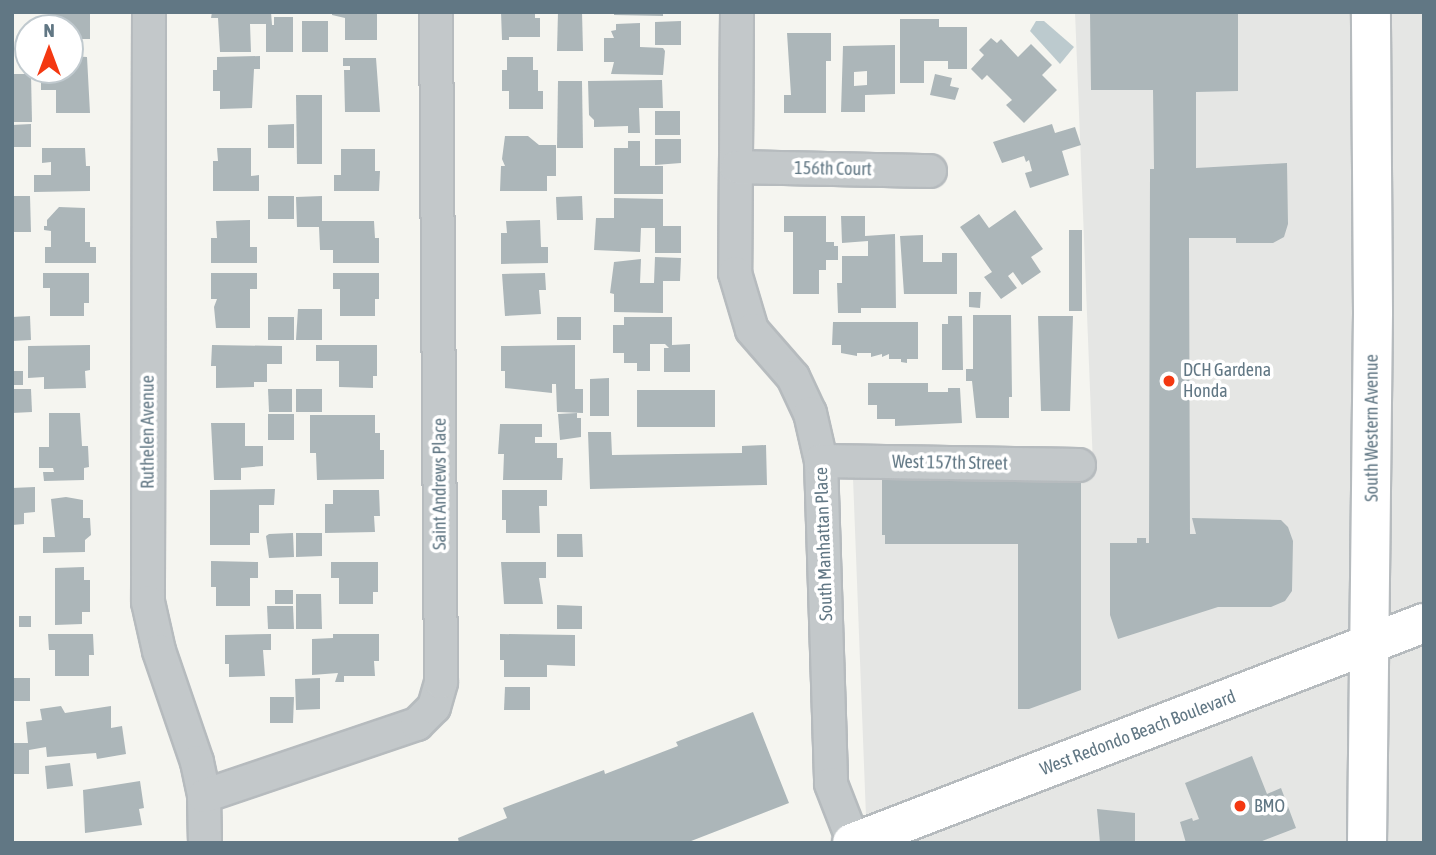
<!DOCTYPE html>
<style>
body{margin:0}
#map{position:relative;width:1436px;height:855px;overflow:hidden;background:#f5f5f0;font-family:"Asap Condensed",sans-serif}
div>[style]{position:absolute}
[style*='--x']{left:calc(var(--x)*1px);top:calc(var(--y)*1px);width:calc(var(--w)*1px);rotate:calc(var(--a)*1deg)}
.built>*{inset:0;background:#e5e6e4}
.water>*{inset:0;background:#bccace}
.building>*{inset:0;background:#acb6b9}
.roads{filter:drop-shadow(2px 0 #b6bbbe) drop-shadow(-2px 0 #b6bbbe) drop-shadow(0 2px #b6bbbe) drop-shadow(0 -2px #b6bbbe)}
.minor>*{height:32px;margin:-16px;padding:0 16px;transform-origin:16px;border-radius:16px;background:#c3c8ca}
.major>*{height:38px;margin:-19px;padding:0 19px;transform-origin:19px;border-radius:19px;background:#fff}
.dots>*{width:19px;height:19px;translate:-50% -50%;box-sizing:border-box;border:4px solid #fff;border-radius:50%}
span{translate:-50% -50%;white-space:nowrap;text-align:center;line-height:1.15;-webkit-text-stroke:7px #fff;paint-order:stroke}
.street-label{font-size:18px;color:#617784}
.poi-label{font-size:18px;color:#617784}
.left{translate:0 -50%;text-align:left}
.frame{position:absolute;inset:0;border:14px solid #617784;pointer-events:none}
.north{position:absolute;left:14px;top:14px;width:70px;height:70px;box-sizing:border-box;background:#fff;border:2px solid #c0c9ce;border-radius:50%;rotate:0deg;font-size:19px;font-weight:700;line-height:28px;text-align:center;color:#617784}
.north::after{content:'';display:block;margin:auto;width:24px;height:32px;background:#f43811;clip-path:polygon(50% 0,100% 100%,50% 72%,0 100%)}
</style>
<div id="map">
<div class="built">
<div style="clip-path:polygon(1075px 12px,1424px 12px,1424px 843px,867px 843px,853px 478px,1093px 465px)"></div>
</div>
<div class="water">
<div style="clip-path:polygon(1036px 21px,1044px 21px,1074px 47px,1060px 64px,1030px 31px)"></div>
</div>
<div class="building">
<div style="clip-path:polygon(50px 12px,90px 12px,90px 39px,70px 39px,70px 28px,59px 28px,59px 18px,50px 18px)"></div>
<div style="clip-path:polygon(212px 12px,271px 12px,272px 25px,274px 25px,274px 17px,293px 17px,293px 52px,266px 52px,266px 24px,250px 24px,251px 52px,220px 52px,218px 18px,211px 18px)"></div>
<div style="clip-path:polygon(332px 12px,377px 12px,377px 40px,345px 40px,345px 18px,332px 15px)"></div>
<div style="clip-path:polygon(535px 12px,535px 18px,540px 18px,540px 37px,509px 37px,509px 40px,502px 40px,501px 12px)"></div>
<div style="clip-path:polygon(558px 12px,582px 12px,583px 51px,557px 51px)"></div>
<div style="clip-path:polygon(614px 12px,663px 12px,663px 16px,614px 15px)"></div>
<div style="clip-path:polygon(1090px 12px,1238px 12px,1238px 91px,1196px 92px,1196px 168px,1287px 163px,1288px 224px,1284px 237px,1273px 243px,1236px 243px,1236px 238px,1189px 238px,1190px 534px,1196px 534px,1192px 518px,1281px 520px,1288px 527px,1293px 541px,1292px 591px,1285px 601px,1271px 607px,1218px 607px,1118px 639px,1110px 615px,1110px 543px,1137px 543px,1137px 538px,1146px 538px,1146px 543px,1149px 543px,1150px 169px,1154px 169px,1153px 90px,1091px 90px)"></div>
<div style="clip-path:polygon(900px 19px,939px 19px,939px 27px,967px 27px,967px 69px,948px 69px,948px 61px,924px 61px,924px 83px,900px 83px)"></div>
<div style="clip-path:polygon(302px 21px,328px 21px,328px 52px,302px 52px)"></div>
<div style="clip-path:polygon(681px 21px,681px 45px,655px 45px,655px 22px)"></div>
<div style="clip-path:polygon(640px 23px,640px 47px,663px 48px,665px 51px,663px 75px,611px 74px,614px 62px,604px 62px,604px 38px,614px 38px,611px 31px,616px 30px,616px 24px)"></div>
<div style="clip-path:polygon(787px 33px,831px 33px,831px 61px,826px 61px,826px 113px,784px 113px,784px 95px,791px 95px)"></div>
<div style="clip-path:polygon(991px 38px,997px 43px,1001px 39px,1018px 57px,1031px 44px,1052px 65px,1042px 75px,1057px 90px,1024px 123px,1006px 105px,1012px 100px,987px 75px,982px 80px,971px 69px,984px 55px,979px 50px)"></div>
<div style="clip-path:polygon(evenodd,895px 45px,895px 94px,865px 95px,865px 112px,841px 112px,843px 46px,895px 45px,867px 71px,867px 85px,854px 86px,854px 72px,867px 71px)"></div>
<div style="clip-path:polygon(70px 56px,87px 57px,90px 113px,56px 113px,56px 90px,41px 90px,41px 78px,34px 78px,34px 70px,70px 70px)"></div>
<div style="clip-path:polygon(260px 56px,260px 69px,254px 69px,252px 108px,220px 109px,220px 91px,213px 91px,213px 70px,217px 70px,217px 57px)"></div>
<div style="clip-path:polygon(507px 57px,533px 57px,533px 70px,538px 70px,538px 91px,543px 91px,543px 109px,509px 109px,509px 91px,502px 91px,502px 70px,507px 70px)"></div>
<div style="clip-path:polygon(343px 58px,376px 58px,380px 112px,345px 112px,344px 70px,350px 70px,350px 66px,343px 66px)"></div>
<div style="clip-path:polygon(12px 74px,31px 74px,32px 122px,12px 122px)"></div>
<div style="clip-path:polygon(935px 74px,952px 78px,950px 86px,959px 88px,955px 100px,930px 95px)"></div>
<div style="clip-path:polygon(662px 80px,663px 108px,639px 108px,640px 133px,628px 133px,628px 126px,594px 127px,594px 120px,589px 115px,588px 81px)"></div>
<div style="clip-path:polygon(558px 81px,582px 81px,583px 148px,557px 148px)"></div>
<div style="clip-path:polygon(296px 95px,322px 95px,322px 164px,297px 164px)"></div>
<div style="clip-path:polygon(655px 111px,680px 111px,680px 135px,655px 135px)"></div>
<div style="clip-path:polygon(31px 124px,31px 147px,12px 147px,12px 125px)"></div>
<div style="clip-path:polygon(294px 124px,294px 148px,268px 148px,268px 125px)"></div>
<div style="clip-path:polygon(1052px 124px,1055px 133px,1075px 127px,1081px 145px,1062px 151px,1069px 175px,1030px 188px,1025px 173px,1032px 171px,1029px 160px,1026px 162px,1024px 156px,1002px 163px,993px 142px)"></div>
<div style="clip-path:polygon(505px 136px,528px 136px,539px 145px,556px 145px,556px 176px,547px 176px,547px 191px,500px 191px,501px 166px,505px 166px,502px 159px)"></div>
<div style="clip-path:polygon(655px 139px,681px 139px,681px 163px,655px 165px)"></div>
<div style="clip-path:polygon(628px 141px,640px 141px,640px 166px,663px 166px,663px 194px,614px 194px,614px 148px,628px 148px)"></div>
<div style="clip-path:polygon(42px 148px,85px 148px,86px 166px,90px 166px,90px 191px,34px 192px,34px 175px,51px 175px,51px 162px,42px 163px)"></div>
<div style="clip-path:polygon(217px 148px,251px 148px,251px 176px,259px 175px,259px 191px,213px 191px,213px 161px,218px 161px)"></div>
<div style="clip-path:polygon(341px 149px,375px 149px,375px 171px,380px 171px,379px 191px,334px 191px,334px 175px,341px 175px)"></div>
<div style="clip-path:polygon(12px 196px,30px 196px,31px 232px,12px 232px)"></div>
<div style="clip-path:polygon(268px 196px,294px 196px,294px 219px,268px 219px)"></div>
<div style="clip-path:polygon(322px 196px,322px 221px,374px 221px,375px 238px,379px 238px,379px 263px,333px 263px,333px 250px,320px 250px,319px 227px,297px 227px,296px 197px)"></div>
<div style="clip-path:polygon(582px 196px,583px 220px,557px 220px,556px 197px)"></div>
<div style="clip-path:polygon(614px 198px,663px 199px,663px 226px,681px 226px,681px 253px,655px 253px,655px 228px,641px 228px,640px 252px,594px 250px,596px 218px,614px 218px)"></div>
<div style="clip-path:polygon(59px 207px,85px 208px,85px 242px,90px 242px,90px 247px,96px 247px,96px 263px,45px 263px,45px 247px,51px 247px,51px 231px,44px 230px,44px 226px,47px 226px,47px 220px)"></div>
<div style="clip-path:polygon(1015px 210px,1043px 249px,1031px 257px,1041px 272px,1022px 285px,1013px 272px,1008px 276px,1017px 288px,1001px 299px,984px 277px,992px 272px,960px 227px,979px 214px,989px 228px)"></div>
<div style="clip-path:polygon(784px 216px,826px 216px,826px 242px,834px 242px,834px 246px,838px 246px,838px 260px,826px 260px,826px 270px,819px 270px,819px 294px,793px 294px,793px 232px,784px 232px)"></div>
<div style="clip-path:polygon(841px 216px,865px 216px,865px 236px,895px 234px,896px 308px,861px 308px,861px 313px,838px 313px,837px 283px,842px 283px,842px 256px,868px 256px,868px 241px,842px 243px)"></div>
<div style="clip-path:polygon(250px 220px,250px 247px,257px 247px,257px 263px,211px 263px,211px 238px,217px 238px,216px 221px)"></div>
<div style="clip-path:polygon(540px 220px,541px 247px,548px 247px,548px 263px,501px 264px,501px 233px,507px 233px,506px 221px)"></div>
<div style="clip-path:polygon(1069px 230px,1082px 230px,1082px 311px,1069px 311px)"></div>
<div style="clip-path:polygon(923px 235px,923px 262px,942px 262px,942px 253px,957px 253px,957px 294px,904px 294px,900px 236px)"></div>
<div style="clip-path:polygon(655px 257px,681px 258px,680px 281px,663px 281px,663px 313px,614px 312px,614px 294px,610px 293px,614px 262px,641px 259px,640px 283px,654px 283px)"></div>
<div style="clip-path:polygon(43px 273px,89px 273px,89px 303px,84px 303px,84px 316px,50px 316px,50px 288px,43px 288px)"></div>
<div style="clip-path:polygon(211px 273px,257px 273px,257px 289px,250px 289px,250px 328px,216px 328px,214px 307px,217px 299px,211px 299px)"></div>
<div style="clip-path:polygon(333px 273px,379px 273px,379px 299px,375px 299px,375px 316px,340px 316px,340px 289px,333px 289px)"></div>
<div style="clip-path:polygon(545px 273px,546px 290px,539px 290px,541px 314px,505px 316px,502px 274px)"></div>
<div style="clip-path:polygon(969px 292px,981px 292px,980px 308px,969px 307px)"></div>
<div style="clip-path:polygon(298px 309px,322px 309px,322px 340px,296px 340px)"></div>
<div style="clip-path:polygon(973px 315px,1011px 315px,1012px 397px,1009px 397px,1009px 418px,976px 418px,972px 381px,966px 381px,966px 369px,973px 369px)"></div>
<div style="clip-path:polygon(30px 316px,31px 340px,12px 341px,12px 317px)"></div>
<div style="clip-path:polygon(948px 316px,962px 316px,963px 370px,942px 370px,942px 324px,948px 324px)"></div>
<div style="clip-path:polygon(1038px 316px,1073px 316px,1070px 411px,1041px 411px)"></div>
<div style="clip-path:polygon(268px 317px,294px 317px,294px 340px,268px 340px)"></div>
<div style="clip-path:polygon(557px 317px,581px 317px,581px 340px,557px 340px)"></div>
<div style="clip-path:polygon(624px 317px,672px 317px,672px 345px,690px 344px,690px 372px,664px 372px,664px 348px,669px 348px,665px 344px,650px 344px,650px 371px,637px 371px,637px 363px,624px 363px,624px 353px,613px 353px,613px 325px,624px 325px)"></div>
<div style="clip-path:polygon(833px 322px,918px 322px,918px 359px,907px 359px,907px 363px,901px 362px,901px 359px,889px 359px,889px 354px,882px 357px,882px 354px,871px 357px,871px 353px,857px 353px,857px 356px,841px 353px,841px 345px,832px 345px)"></div>
<div style="clip-path:polygon(90px 345px,90px 370px,85px 371px,86px 388px,44px 389px,44px 377px,28px 378px,28px 346px)"></div>
<div style="clip-path:polygon(212px 345px,282px 346px,282px 364px,267px 364px,267px 382px,254px 382px,254px 387px,216px 388px,216px 366px,211px 366px)"></div>
<div style="clip-path:polygon(316px 345px,377px 345px,377px 376px,373px 376px,373px 388px,339px 387px,339px 361px,316px 361px)"></div>
<div style="clip-path:polygon(575px 345px,575px 389px,583px 389px,583px 413px,557px 412px,556px 384px,552px 384px,552px 393px,505px 388px,505px 371px,501px 371px,501px 346px)"></div>
<div style="clip-path:polygon(12px 371px,23px 371px,23px 385px,12px 385px)"></div>
<div style="clip-path:polygon(609px 378px,609px 416px,590px 416px,590px 379px)"></div>
<div style="clip-path:polygon(868px 383px,928px 383px,928px 392px,948px 392px,948px 388px,960px 388px,962px 423px,895px 426px,895px 419px,877px 419px,877px 405px,868px 405px)"></div>
<div style="clip-path:polygon(12px 389px,31px 389px,32px 412px,12px 413px)"></div>
<div style="clip-path:polygon(268px 389px,292px 389px,292px 412px,269px 412px)"></div>
<div style="clip-path:polygon(296px 389px,322px 389px,322px 412px,296px 412px)"></div>
<div style="clip-path:polygon(637px 390px,715px 390px,715px 427px,637px 427px)"></div>
<div style="clip-path:polygon(49px 413px,80px 413px,82px 446px,88px 446px,89px 467px,84px 468px,84px 480px,44px 481px,43px 472px,54px 472px,53px 468px,39px 468px,39px 447px,49px 447px)"></div>
<div style="clip-path:polygon(577px 413px,577px 418px,581px 418px,581px 437px,560px 440px,558px 414px)"></div>
<div style="clip-path:polygon(268px 414px,294px 414px,294px 440px,268px 440px)"></div>
<div style="clip-path:polygon(310px 415px,375px 415px,375px 433px,380px 433px,380px 450px,384px 450px,384px 479px,317px 480px,316px 453px,310px 453px)"></div>
<div style="clip-path:polygon(211px 423px,245px 423px,245px 446px,263px 446px,263px 466px,241px 468px,241px 480px,214px 480px)"></div>
<div style="clip-path:polygon(500px 424px,542px 424px,542px 437px,535px 437px,535px 443px,557px 443px,557px 458px,563px 458px,562px 480px,503px 480px,504px 454px,498px 454px)"></div>
<div style="clip-path:polygon(588px 432px,611px 432px,612px 455px,742px 453px,742px 446px,766px 445px,767px 485px,590px 489px)"></div>
<div style="clip-path:polygon(882px 476px,1081px 476px,1081px 690px,1029px 709px,1018px 709px,1018px 544px,885px 544px,885px 535px,882px 535px)"></div>
<div style="clip-path:polygon(35px 487px,35px 512px,24px 513px,24px 524px,12px 525px,12px 488px)"></div>
<div style="clip-path:polygon(275px 489px,274px 505px,259px 505px,259px 533px,250px 533px,250px 545px,210px 545px,210px 490px)"></div>
<div style="clip-path:polygon(333px 490px,379px 490px,380px 516px,374px 516px,375px 532px,325px 533px,325px 504px,333px 504px)"></div>
<div style="clip-path:polygon(502px 490px,547px 490px,547px 506px,539px 506px,540px 533px,506px 533px,506px 520px,502px 520px)"></div>
<div style="clip-path:polygon(66px 497px,83px 500px,83px 518px,90px 518px,91px 535px,85px 540px,85px 552px,43px 553px,43px 537px,55px 537px,51px 499px)"></div>
<div style="clip-path:polygon(293px 533px,294px 557px,269px 558px,266px 536px,269px 534px)"></div>
<div style="clip-path:polygon(296px 533px,322px 533px,322px 556px,296px 557px)"></div>
<div style="clip-path:polygon(557px 534px,582px 534px,583px 557px,557px 557px)"></div>
<div style="clip-path:polygon(211px 561px,258px 562px,258px 578px,250px 578px,250px 606px,216px 606px,216px 587px,211px 587px)"></div>
<div style="clip-path:polygon(331px 562px,378px 562px,378px 592px,373px 592px,373px 604px,339px 604px,339px 578px,331px 578px)"></div>
<div style="clip-path:polygon(501px 562px,546px 562px,546px 578px,539px 578px,543px 604px,504px 604px)"></div>
<div style="clip-path:polygon(84px 567px,84px 580px,90px 580px,90px 612px,82px 612px,82px 624px,55px 625px,55px 568px)"></div>
<div style="clip-path:polygon(275px 590px,293px 590px,293px 604px,275px 604px)"></div>
<div style="clip-path:polygon(296px 594px,321px 594px,322px 629px,296px 629px)"></div>
<div style="clip-path:polygon(557px 605px,582px 606px,582px 629px,557px 629px)"></div>
<div style="clip-path:polygon(267px 606px,293px 606px,294px 629px,268px 629px)"></div>
<div style="clip-path:polygon(19px 616px,31px 616px,31px 627px,19px 627px)"></div>
<div style="clip-path:polygon(48px 634px,93px 634px,94px 655px,89px 655px,89px 676px,55px 676px,55px 650px,49px 650px)"></div>
<div style="clip-path:polygon(271px 634px,271px 650px,263px 650px,265px 676px,229px 677px,229px 664px,225px 664px,225px 635px)"></div>
<div style="clip-path:polygon(333px 634px,379px 634px,379px 661px,374px 661px,375px 676px,344px 676px,344px 682px,335px 682px,338px 673px,312px 675px,312px 639px,333px 638px)"></div>
<div style="clip-path:polygon(500px 634px,575px 635px,575px 666px,547px 665px,547px 677px,504px 677px,504px 660px,500px 660px)"></div>
<div style="clip-path:polygon(12px 678px,30px 678px,30px 701px,12px 701px)"></div>
<div style="clip-path:polygon(320px 678px,320px 709px,296px 710px,295px 679px)"></div>
<div style="clip-path:polygon(505px 687px,530px 687px,530px 710px,504px 710px)"></div>
<div style="clip-path:polygon(270px 697px,294px 697px,293px 723px,270px 723px)"></div>
<div style="clip-path:polygon(61px 706px,65px 713px,111px 706px,111px 728px,122px 726px,126px 754px,97px 759px,96px 753px,47px 757px,46px 747px,29px 750px,29px 774px,12px 774px,12px 743px,28px 743px,26px 722px,42px 720px,40px 709px)"></div>
<div style="clip-path:polygon(753px 712px,789px 803px,686px 843px,459px 843px,458px 838px,507px 818px,503px 808px,604px 770px,605px 774px,678px 746px,676px 742px)"></div>
<div style="clip-path:polygon(1252px 756px,1267px 794px,1281px 788px,1296px 828px,1257px 843px,1186px 843px,1180px 822px,1192px 818px,1193px 821px,1199px 819px,1185px 783px)"></div>
<div style="clip-path:polygon(70px 763px,73px 786px,47px 789px,45px 766px)"></div>
<div style="clip-path:polygon(140px 781px,144px 808px,139px 809px,142px 825px,85px 833px,83px 790px)"></div>
<div style="clip-path:polygon(1097px 809px,1135px 813px,1135px 843px,1100px 843px)"></div>
</div>
<div class="roads">
<div class="minor">
<div style="--x:149;--y:12;--w:590;--a:90.1"></div>
<div style="--x:148;--y:602;--w:50;--a:77.3"></div>
<div style="--x:159;--y:651;--w:117;--a:71.1"></div>
<div style="--x:197;--y:762;--w:35;--a:78"></div>
<div style="--x:204;--y:796;--w:47;--a:88.8"></div>
<div style="--x:737;--y:12;--w:261;--a:90.4"></div>
<div style="--x:735;--y:273;--w:59;--a:73.4"></div>
<div style="--x:752;--y:330;--w:62;--a:48.9"></div>
<div style="--x:793;--y:377;--w:40;--a:65"></div>
<div style="--x:810;--y:413;--w:49;--a:77.1"></div>
<div style="--x:821;--y:461;--w:323;--a:88.2"></div>
<div style="--x:831;--y:784;--w:63;--a:68.7"></div>
<div style="--x:737;--y:167;--w:193;--a:1.2"></div>
<div style="--x:821;--y:461;--w:258;--a:0.9"></div>
<div style="--x:204;--y:796;--w:225;--a:-18.7"></div>
<div style="--x:417;--y:724;--w:24;--a:-45"></div>
<div style="--x:434;--y:707;--w:26;--a:-74"></div>
<div style="--x:441;--y:682;--w:670;--a:-90.43"></div>
</div>
<div class="major">
<div style="--x:852;--y:843;--w:613;--a:-21.04"></div>
<div style="--x:1367;--y:843;--w:531;--a:-89.35"></div>
<div style="--x:1373;--y:312;--w:300;--a:-90.4"></div>
</div>
</div>
<div class="dots">
<div style="left:1169px;top:381px;background:#f43811"></div>
<div style="left:1240px;top:806px;background:#f43811"></div>
</div>
<div class="street-label">
<span style="left:833px;top:169px;rotate:1deg">156th Court</span>
<span style="left:1372px;top:428px;rotate:-90deg">South Western Avenue</span>
<span style="left:148px;top:432px;rotate:-90deg">Ruthelen Avenue</span>
<span style="left:950px;top:463px;rotate:1deg">West 157th Street</span>
<span style="left:440px;top:484px;rotate:-90deg">Saint Andrews Place</span>
<span style="left:824px;top:544px;rotate:-92deg">South Manhattan Place</span>
<span style="left:1138px;top:733px;rotate:-21deg">West Redondo Beach Boulevard</span>
</div>
<div class="poi-label">
<span class="left" style="left:1183px;top:381px">DCH Gardena<br>Honda</span>
<span class="left" style="left:1254px;top:806px">BMO</span>
</div>
<div class="frame"></div>
<div class="north">N</div>
</div>
